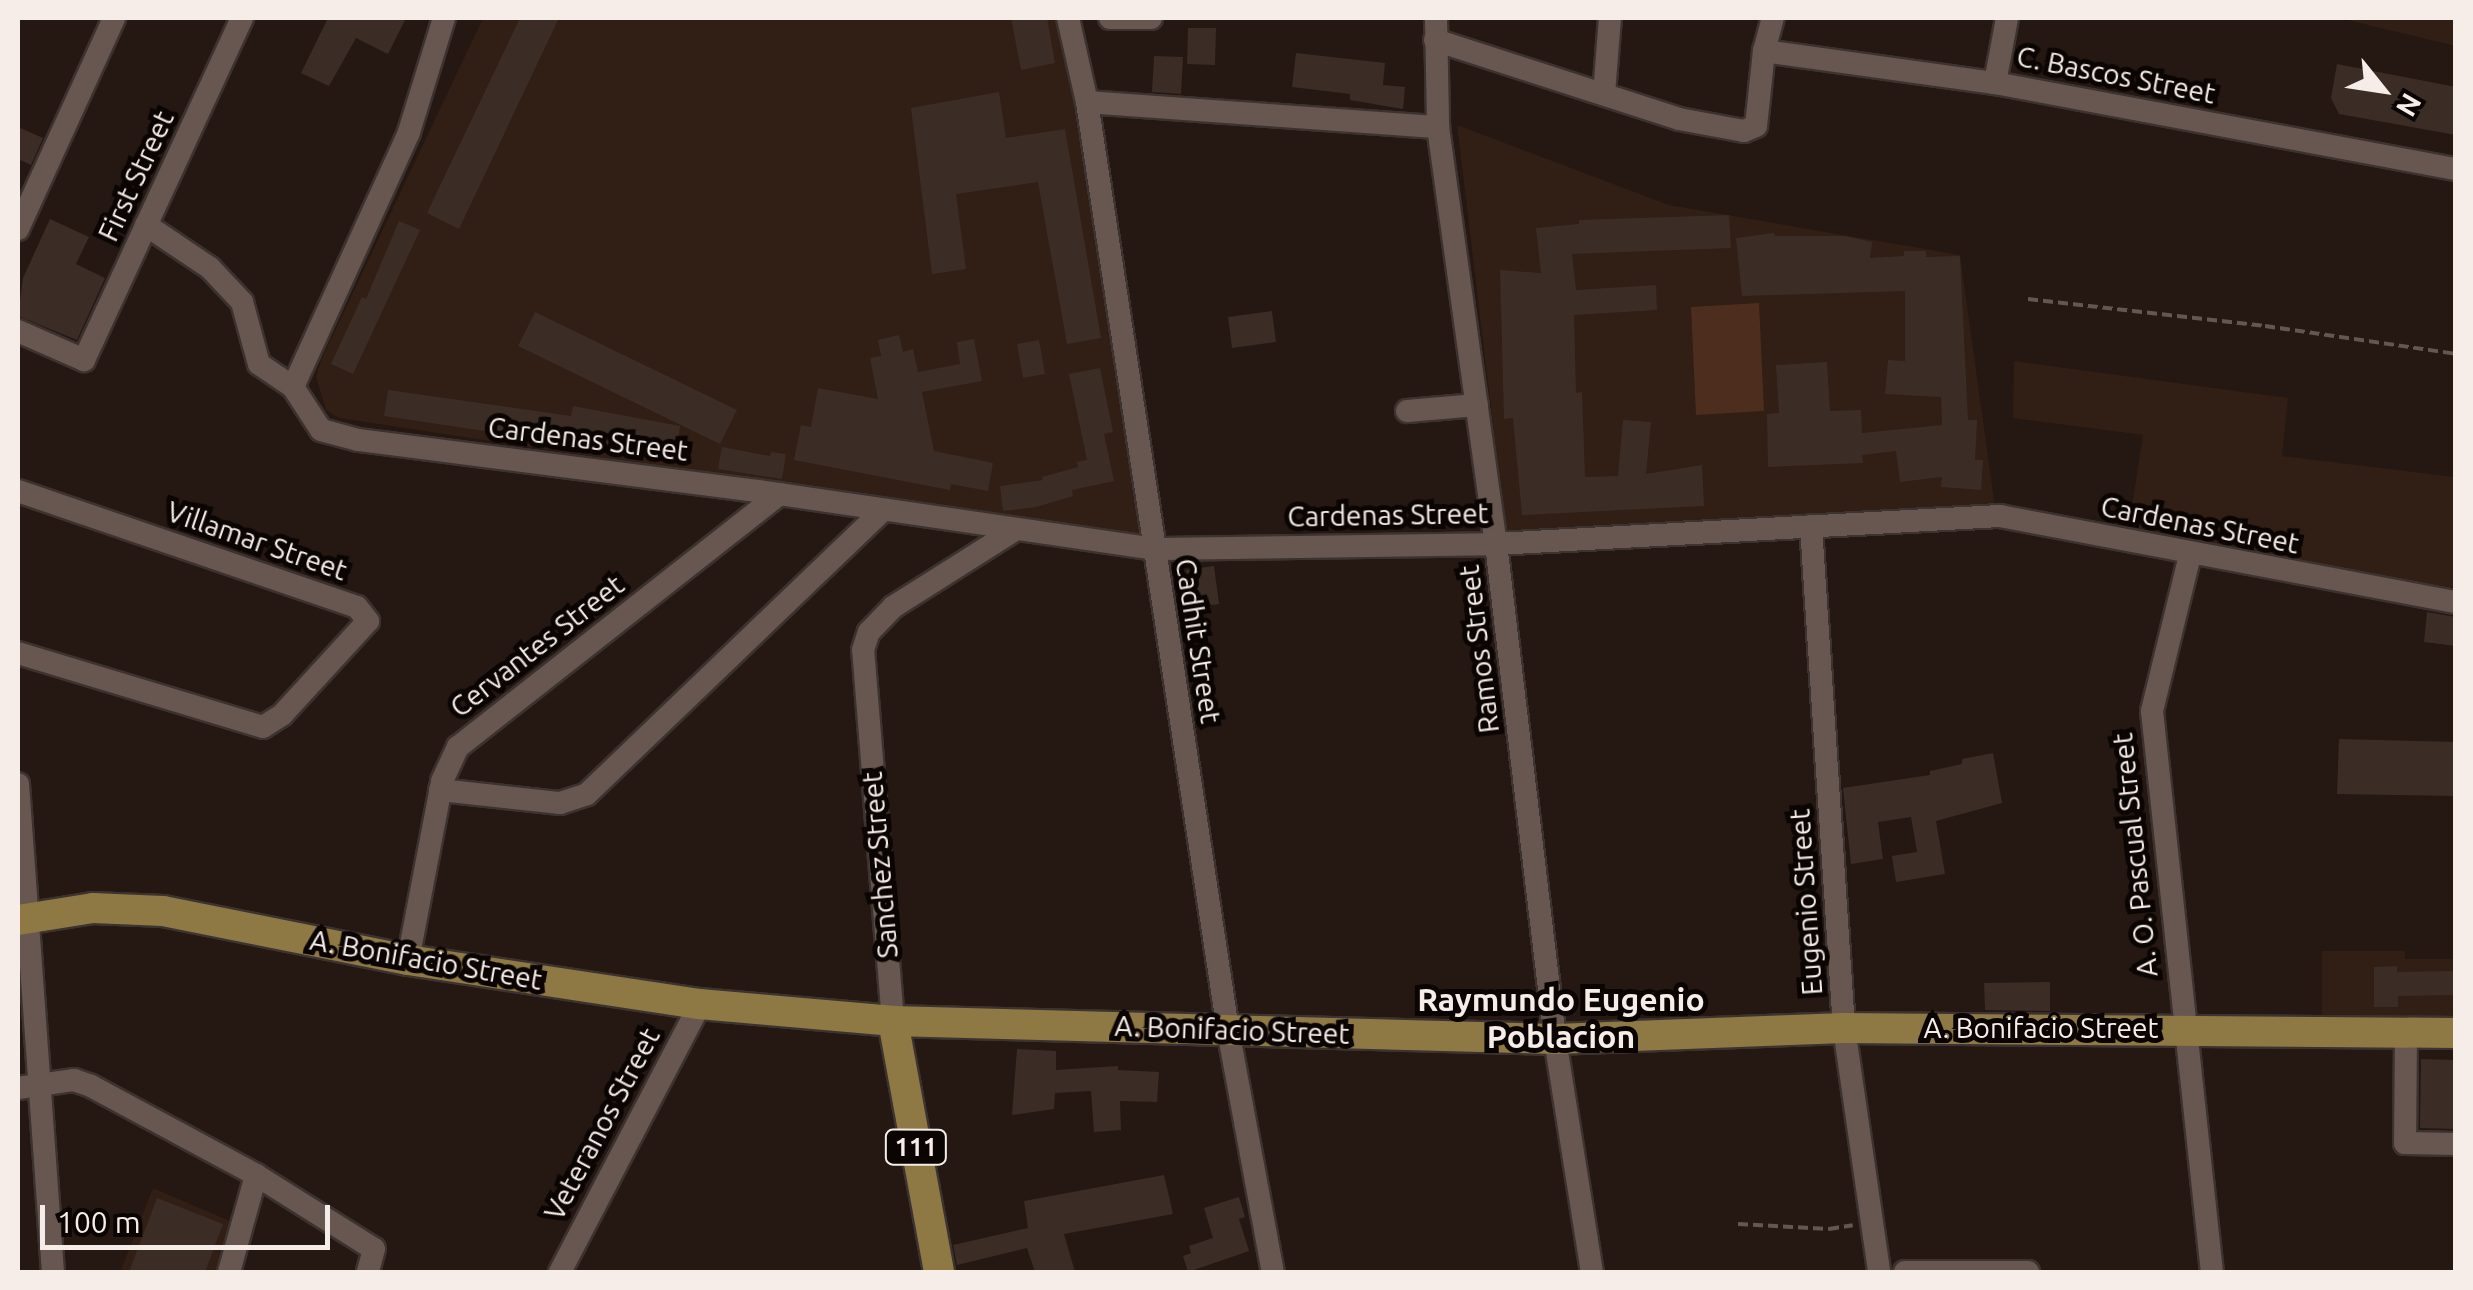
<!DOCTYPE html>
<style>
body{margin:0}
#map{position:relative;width:2473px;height:1290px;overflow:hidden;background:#251711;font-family:Ubuntu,sans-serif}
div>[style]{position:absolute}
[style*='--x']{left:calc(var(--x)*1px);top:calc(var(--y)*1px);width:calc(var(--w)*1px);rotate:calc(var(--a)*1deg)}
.built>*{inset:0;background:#311e14}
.green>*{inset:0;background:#4d2e1e}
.building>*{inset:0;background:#3b2d26}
.path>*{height:4px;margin-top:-2px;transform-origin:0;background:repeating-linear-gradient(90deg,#645752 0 10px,transparent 0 15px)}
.roads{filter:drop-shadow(2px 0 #3c322f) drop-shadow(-2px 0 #3c322f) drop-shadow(0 2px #3c322f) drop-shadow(0 -2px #3c322f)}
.minor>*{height:22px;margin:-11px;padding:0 11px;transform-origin:11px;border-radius:11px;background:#685750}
.major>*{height:30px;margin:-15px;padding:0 15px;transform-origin:15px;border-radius:15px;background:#8e7843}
span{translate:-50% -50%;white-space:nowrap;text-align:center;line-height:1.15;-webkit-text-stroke:10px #0a0503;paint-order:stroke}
.shield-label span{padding:2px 8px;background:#0a0503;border:2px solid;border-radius:8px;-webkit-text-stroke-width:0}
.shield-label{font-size:25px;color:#f6ece8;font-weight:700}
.street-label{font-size:28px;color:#f6ece8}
.quarter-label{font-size:32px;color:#f6ece8;font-weight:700}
.frame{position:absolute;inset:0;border:20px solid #f6ece8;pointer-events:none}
.north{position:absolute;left:2333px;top:40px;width:100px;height:100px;-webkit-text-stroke:8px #0a0503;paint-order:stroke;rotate:120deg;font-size:28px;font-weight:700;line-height:40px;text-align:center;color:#f6ece8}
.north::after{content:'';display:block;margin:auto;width:35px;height:45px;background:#f6ece8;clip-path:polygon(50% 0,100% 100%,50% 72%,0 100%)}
.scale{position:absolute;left:40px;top:1205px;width:290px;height:45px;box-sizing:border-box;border:5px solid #f6ece8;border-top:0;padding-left:12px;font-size:30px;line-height:35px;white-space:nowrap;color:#f6ece8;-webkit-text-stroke:8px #0a0503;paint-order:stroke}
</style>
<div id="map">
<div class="built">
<div style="clip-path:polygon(483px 18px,1070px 18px,1144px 540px,339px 418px,326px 410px,316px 377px,321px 360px)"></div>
<div style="clip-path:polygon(2339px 18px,2455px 18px,2455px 46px)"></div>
<div style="clip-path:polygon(1457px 125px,1669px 205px,1960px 255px,1995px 507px,1506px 534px)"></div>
<div style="clip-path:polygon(2014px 361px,2288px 398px,2282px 456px,2455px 477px,2455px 588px,2127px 538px,2143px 435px,2013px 418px)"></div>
<div style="clip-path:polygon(2322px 951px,2405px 951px,2405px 959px,2455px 959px,2455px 1017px,2322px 1018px)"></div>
<div style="clip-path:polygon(153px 1188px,230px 1221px,217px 1272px,120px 1272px)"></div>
</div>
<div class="green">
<div style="clip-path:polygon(1759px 303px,1764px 411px,1696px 415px,1691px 307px)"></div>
</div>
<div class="building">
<div style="clip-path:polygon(328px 18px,406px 18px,388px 54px,356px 38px,329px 86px,301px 73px)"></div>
<div style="clip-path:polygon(520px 18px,559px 18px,459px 229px,427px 213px)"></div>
<div style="clip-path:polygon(1011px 18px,1047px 18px,1055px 63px,1021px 70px)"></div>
<div style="clip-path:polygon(1188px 28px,1216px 28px,1215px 65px,1187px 64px)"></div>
<div style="clip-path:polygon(1296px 53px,1385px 63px,1383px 85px,1405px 87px,1403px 109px,1350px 100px,1350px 94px,1292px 87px)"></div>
<div style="clip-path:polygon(1154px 56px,1183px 57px,1181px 94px,1152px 92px)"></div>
<div style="clip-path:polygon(2337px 64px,2456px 87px,2456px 135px,2339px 114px,2331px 98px)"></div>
<div style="clip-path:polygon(999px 92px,1006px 138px,1065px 129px,1101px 338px,1067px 344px,1038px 182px,956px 194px,966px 269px,932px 274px,911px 108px)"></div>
<div style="clip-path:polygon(18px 127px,43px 138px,31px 165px,18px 159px)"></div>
<div style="clip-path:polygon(1729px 215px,1731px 248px,1572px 254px,1576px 290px,1656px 285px,1657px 310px,1574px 315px,1576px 393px,1582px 392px,1585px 477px,1618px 476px,1623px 420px,1651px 422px,1646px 474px,1702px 465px,1704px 506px,1522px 515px,1513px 418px,1504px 419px,1500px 270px,1541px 273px,1536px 228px,1579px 224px,1579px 220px)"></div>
<div style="clip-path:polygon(50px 219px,89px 237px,76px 264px,105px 278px,77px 340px,18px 316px,23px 278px)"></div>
<div style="clip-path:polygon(399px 221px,420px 230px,353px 374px,331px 364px,362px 297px,366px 299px)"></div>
<div style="clip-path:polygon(1774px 233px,1775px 236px,1845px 236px,1872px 242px,1870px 258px,1904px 256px,1904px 251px,1926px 251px,1926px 257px,1960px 256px,1968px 420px,1977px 420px,1975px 460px,1983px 460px,1981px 490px,1941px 487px,1942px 477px,1900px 482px,1896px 451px,1862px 455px,1863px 463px,1768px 467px,1767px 414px,1779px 413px,1776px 365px,1827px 362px,1830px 411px,1861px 410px,1862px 433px,1942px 425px,1941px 397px,1885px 394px,1888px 360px,1905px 361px,1905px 291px,1742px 296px,1736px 238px)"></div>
<div style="clip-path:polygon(1272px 311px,1276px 342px,1232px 348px,1228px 317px)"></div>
<div style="clip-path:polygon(535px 312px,737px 410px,720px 444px,518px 346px)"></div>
<div style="clip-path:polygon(899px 335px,903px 352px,913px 349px,918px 372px,960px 364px,957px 342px,974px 339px,982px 381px,922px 392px,934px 451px,993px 463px,988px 491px,951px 484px,950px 490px,794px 460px,801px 425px,811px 427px,818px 388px,878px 399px,870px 358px,881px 356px,878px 340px)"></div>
<div style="clip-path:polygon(1039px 340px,1045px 374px,1023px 378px,1017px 344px)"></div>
<div style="clip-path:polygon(1100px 368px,1113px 432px,1104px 434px,1114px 481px,1072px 490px,1073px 496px,1036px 507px,1003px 511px,1000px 486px,1043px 480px,1042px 477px,1078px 467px,1077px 462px,1087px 460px,1069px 374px)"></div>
<div style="clip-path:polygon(388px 390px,571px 416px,573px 406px,680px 426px,676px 458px,554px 435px,553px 441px,384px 416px)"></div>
<div style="clip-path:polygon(722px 447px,770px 456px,771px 452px,786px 454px,782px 479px,718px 469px)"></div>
<div style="clip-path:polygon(1214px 566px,1219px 604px,1191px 608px,1186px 570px)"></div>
<div style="clip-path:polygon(2427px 612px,2456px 617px,2456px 646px,2424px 642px)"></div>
<div style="clip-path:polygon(2339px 739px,2456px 742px,2456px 796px,2337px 794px)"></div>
<div style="clip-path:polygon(1993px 753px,2002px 803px,1936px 821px,1945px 874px,1896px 882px,1892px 856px,1917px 852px,1911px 817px,1878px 822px,1883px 859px,1851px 864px,1843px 788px,1930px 775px,1930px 771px,1962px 764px,1962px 759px)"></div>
<div style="clip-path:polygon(2397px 966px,2397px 972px,2456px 971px,2456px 995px,2398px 996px,2398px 1007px,2374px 1007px,2374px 967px)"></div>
<div style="clip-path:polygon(2050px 982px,2050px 1011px,1985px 1010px,1984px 983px)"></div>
<div style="clip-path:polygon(1017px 1049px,1056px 1051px,1056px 1070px,1118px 1066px,1118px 1070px,1159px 1072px,1157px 1102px,1120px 1101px,1121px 1130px,1094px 1132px,1091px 1091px,1055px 1093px,1054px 1109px,1012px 1115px)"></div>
<div style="clip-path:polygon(2421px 1059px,2456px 1060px,2456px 1129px,2420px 1128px)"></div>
<div style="clip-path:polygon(1164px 1175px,1173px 1214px,1064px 1234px,1075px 1272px,1035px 1272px,1027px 1248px,957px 1265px,953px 1245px,1028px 1228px,1024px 1201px)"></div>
<div style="clip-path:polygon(1239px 1197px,1245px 1217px,1239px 1219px,1249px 1251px,1188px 1272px,1183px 1256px,1191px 1253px,1189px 1246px,1213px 1238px,1204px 1208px)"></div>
<div style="clip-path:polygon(157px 1198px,223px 1224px,205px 1272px,129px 1272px)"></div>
</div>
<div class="path">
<div style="--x:2028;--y:299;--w:239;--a:6.5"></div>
<div style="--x:2265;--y:326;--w:193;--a:8.3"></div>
<div style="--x:1738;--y:1224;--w:91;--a:3.1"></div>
<div style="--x:1829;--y:1229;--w:24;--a:-9"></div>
</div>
<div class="roads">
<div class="minor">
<div style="--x:1068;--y:18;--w:86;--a:77.3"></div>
<div style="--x:1087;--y:102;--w:939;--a:81.36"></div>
<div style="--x:1228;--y:1030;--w:246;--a:79.5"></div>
<div style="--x:1110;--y:18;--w:41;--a:0"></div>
<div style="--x:1436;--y:18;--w:109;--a:88.9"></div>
<div style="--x:1438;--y:127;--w:421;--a:82.1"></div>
<div style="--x:1496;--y:544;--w:499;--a:83.2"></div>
<div style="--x:1555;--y:1039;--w:236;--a:81"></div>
<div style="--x:1435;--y:40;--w:256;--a:17.9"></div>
<div style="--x:1679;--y:119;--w:66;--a:10.5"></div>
<div style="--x:1744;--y:131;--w:13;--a:-23"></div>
<div style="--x:1756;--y:126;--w:75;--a:-83.9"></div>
<div style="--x:1764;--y:51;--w:34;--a:-75"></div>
<div style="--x:1764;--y:51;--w:233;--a:7.9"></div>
<div style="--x:1995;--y:83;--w:469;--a:10.6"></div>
<div style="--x:1995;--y:83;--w:66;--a:-79.5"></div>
<div style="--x:1604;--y:94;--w:76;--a:-85.5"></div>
<div style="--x:1087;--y:102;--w:352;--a:4.1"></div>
<div style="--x:146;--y:225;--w:77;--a:33.9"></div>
<div style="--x:210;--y:268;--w:47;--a:46.7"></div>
<div style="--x:242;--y:302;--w:64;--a:74.7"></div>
<div style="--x:259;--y:364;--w:41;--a:34.1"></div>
<div style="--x:293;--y:387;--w:51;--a:56.9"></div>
<div style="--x:321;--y:430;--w:39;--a:15"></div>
<div style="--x:359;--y:440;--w:402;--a:7.3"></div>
<div style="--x:758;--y:491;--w:400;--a:8.3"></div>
<div style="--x:1154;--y:549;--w:342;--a:-0.8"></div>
<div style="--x:1496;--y:544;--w:505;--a:-3.18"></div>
<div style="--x:2000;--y:516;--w:464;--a:10.7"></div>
<div style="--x:18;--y:229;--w:232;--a:-65.5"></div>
<div style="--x:18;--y:331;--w:72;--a:23.7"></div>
<div style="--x:84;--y:360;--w:377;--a:-65.2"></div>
<div style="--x:293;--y:387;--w:280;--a:-65.5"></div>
<div style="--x:409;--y:132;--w:119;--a:-72.9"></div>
<div style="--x:1407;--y:411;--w:70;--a:-4.9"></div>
<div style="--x:18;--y:491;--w:358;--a:18.9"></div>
<div style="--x:357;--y:607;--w:18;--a:52"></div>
<div style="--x:368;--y:621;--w:127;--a:132.5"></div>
<div style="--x:282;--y:715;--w:22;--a:148"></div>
<div style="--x:263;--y:727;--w:256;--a:-163.2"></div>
<div style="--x:1811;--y:526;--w:503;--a:86.24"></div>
<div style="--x:1844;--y:1028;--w:246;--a:81.8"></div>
<div style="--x:2190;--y:555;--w:161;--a:103.7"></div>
<div style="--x:2152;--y:711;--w:564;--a:83.9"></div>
<div style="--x:18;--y:784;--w:489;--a:85.9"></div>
<div style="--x:440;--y:790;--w:121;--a:6.2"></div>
<div style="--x:560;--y:803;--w:28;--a:-18"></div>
<div style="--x:587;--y:794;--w:410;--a:-43.8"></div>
<div style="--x:408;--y:960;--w:182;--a:-79.2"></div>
<div style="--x:442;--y:781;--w:38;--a:-65"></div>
<div style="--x:458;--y:747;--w:409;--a:-38.2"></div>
<div style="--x:893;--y:1021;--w:372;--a:-94.6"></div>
<div style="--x:863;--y:650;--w:19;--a:-72"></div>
<div style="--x:869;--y:632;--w:35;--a:-46"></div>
<div style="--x:893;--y:607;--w:142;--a:-32.3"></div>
<div style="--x:2406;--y:1033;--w:110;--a:90.5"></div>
<div style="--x:2405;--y:1143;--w:51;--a:1.1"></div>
<div style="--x:18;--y:1088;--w:57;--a:-8.1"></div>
<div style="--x:74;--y:1080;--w:18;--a:19"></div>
<div style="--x:91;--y:1086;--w:187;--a:28.3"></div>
<div style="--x:256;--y:1175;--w:139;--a:32.1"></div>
<div style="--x:374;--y:1249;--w:24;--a:105"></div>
<div style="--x:229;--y:1272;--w:101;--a:-74.4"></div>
<div style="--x:560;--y:1272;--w:302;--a:-62.4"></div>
<div style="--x:1905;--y:1272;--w:123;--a:0"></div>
</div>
<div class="major">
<div style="--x:18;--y:920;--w:76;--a:-9.1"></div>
<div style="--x:93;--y:908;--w:70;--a:2.5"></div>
<div style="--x:163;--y:911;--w:250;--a:11.3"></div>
<div style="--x:408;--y:960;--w:295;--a:8.6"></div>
<div style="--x:700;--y:1004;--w:194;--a:5"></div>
<div style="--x:893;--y:1021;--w:662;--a:1.56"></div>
<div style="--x:1555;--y:1039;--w:289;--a:-2.2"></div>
<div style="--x:1844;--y:1028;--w:612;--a:0.47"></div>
<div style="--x:893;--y:1021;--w:255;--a:79.6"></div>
</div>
</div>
<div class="shield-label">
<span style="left:916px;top:1147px">111</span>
</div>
<div class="street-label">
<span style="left:2116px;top:75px;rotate:11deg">C. Bascos Street</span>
<span style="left:136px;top:176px;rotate:-65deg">First Street</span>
<span style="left:588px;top:439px;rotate:7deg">Cardenas Street</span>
<span style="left:1388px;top:515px;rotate:-1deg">Cardenas Street</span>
<span style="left:2200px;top:525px;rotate:11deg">Cardenas Street</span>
<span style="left:257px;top:541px;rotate:19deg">Villamar Street</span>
<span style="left:1198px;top:641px;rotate:81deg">Cadhit Street</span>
<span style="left:537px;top:646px;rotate:-38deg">Cervantes Street</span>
<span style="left:1479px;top:649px;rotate:-97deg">Ramos Street</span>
<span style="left:2135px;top:855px;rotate:-96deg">A. O. Pascual Street</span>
<span style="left:880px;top:865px;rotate:-95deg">Sanchez Street</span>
<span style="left:1806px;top:902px;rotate:-94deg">Eugenio Street</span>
<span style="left:426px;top:960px;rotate:10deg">A. Bonifacio Street</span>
<span style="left:2041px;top:1028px">A. Bonifacio Street</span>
<span style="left:1232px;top:1030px;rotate:2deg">A. Bonifacio Street</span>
<span style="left:602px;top:1124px;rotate:-62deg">Veteranos Street</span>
</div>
<div class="quarter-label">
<span style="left:1561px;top:1018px">Raymundo Eugenio<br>Poblacion</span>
</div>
<div class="frame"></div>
<div class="north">N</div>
<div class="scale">100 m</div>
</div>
